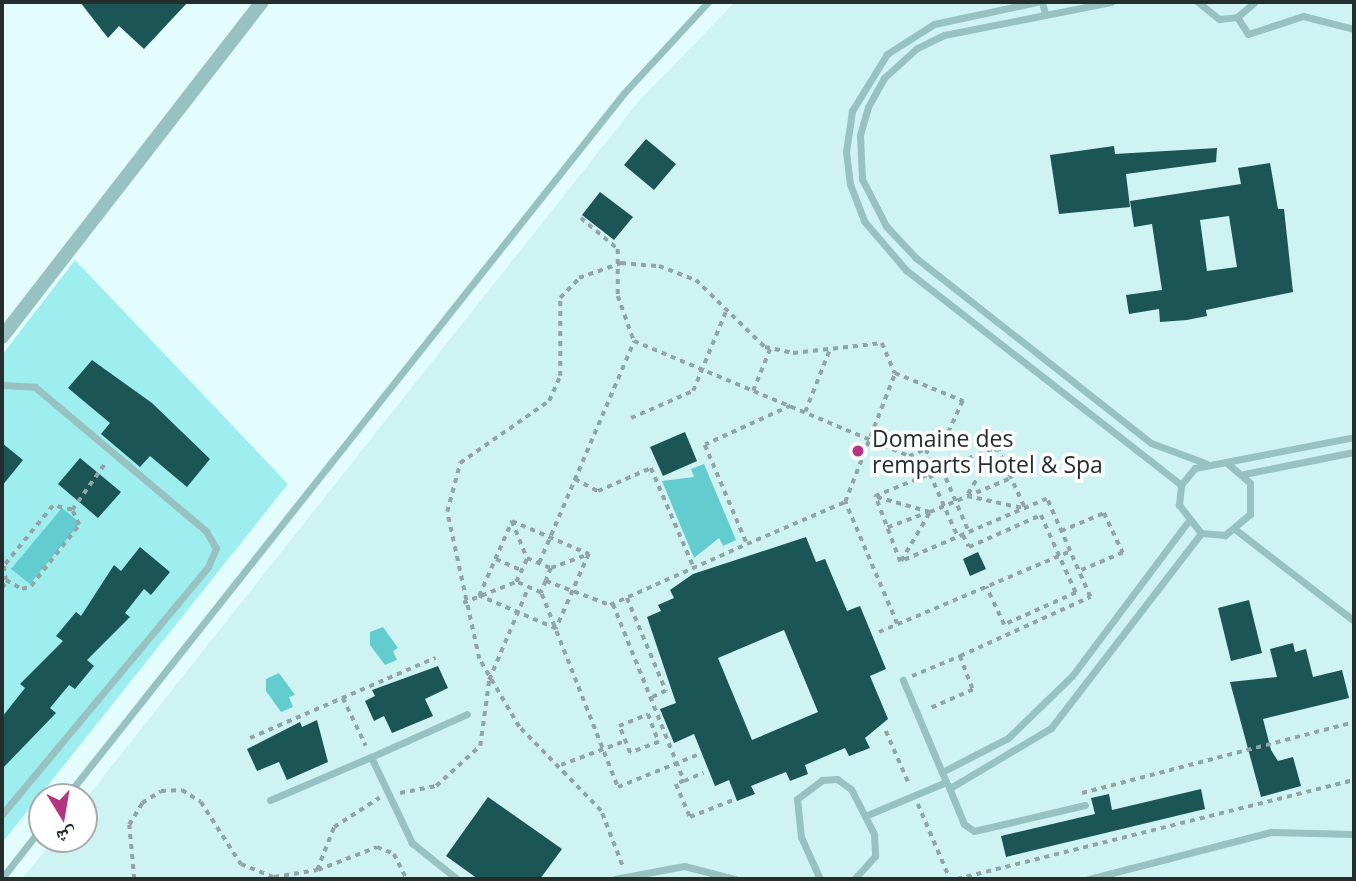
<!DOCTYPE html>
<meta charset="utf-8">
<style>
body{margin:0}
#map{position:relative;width:1356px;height:881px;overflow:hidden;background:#e3fcfd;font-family:"Open Sans","Noto Naskh Arabic",sans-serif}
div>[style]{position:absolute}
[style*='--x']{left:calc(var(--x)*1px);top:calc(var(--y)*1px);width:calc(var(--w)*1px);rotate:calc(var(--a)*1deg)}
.built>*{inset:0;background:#cff3f3}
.green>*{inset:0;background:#9feeef}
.water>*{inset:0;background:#62ccce}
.building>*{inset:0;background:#1b5556}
.path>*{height:3.5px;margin-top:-1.75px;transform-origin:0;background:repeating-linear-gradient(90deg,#92a4a5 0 5px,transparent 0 10px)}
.lane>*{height:7px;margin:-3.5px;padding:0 3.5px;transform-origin:3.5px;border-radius:3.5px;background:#98c1c2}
.street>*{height:14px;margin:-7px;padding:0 7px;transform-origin:7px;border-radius:7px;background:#98c1c2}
.dots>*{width:19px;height:19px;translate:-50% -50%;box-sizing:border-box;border:4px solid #fff;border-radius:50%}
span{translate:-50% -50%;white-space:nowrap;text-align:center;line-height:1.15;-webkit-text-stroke:7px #fff;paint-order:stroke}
.poi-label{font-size:23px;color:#252e2e}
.left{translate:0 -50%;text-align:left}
.frame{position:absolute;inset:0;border:4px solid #252e2e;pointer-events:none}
.north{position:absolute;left:28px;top:783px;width:70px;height:70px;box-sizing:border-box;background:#fff;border:2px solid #a8abab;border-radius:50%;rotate:169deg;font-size:19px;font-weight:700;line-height:28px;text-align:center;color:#252e2e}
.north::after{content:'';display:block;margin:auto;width:24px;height:32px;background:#b33481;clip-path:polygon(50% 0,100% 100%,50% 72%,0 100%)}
</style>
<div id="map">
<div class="built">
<div style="clip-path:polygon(735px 2px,1354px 2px,1354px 879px,22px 879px,54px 839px,84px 839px,84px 801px,638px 102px)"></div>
</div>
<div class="green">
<div style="clip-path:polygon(75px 260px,288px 484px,2px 843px,2px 355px)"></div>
</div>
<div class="water">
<div style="clip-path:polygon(704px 464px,736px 540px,723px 546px,719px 538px,694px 558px,662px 481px,694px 477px,691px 469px)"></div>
<div style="clip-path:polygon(62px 508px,80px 523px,30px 584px,11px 569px)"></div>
<div style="clip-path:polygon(383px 627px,398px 648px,393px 651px,397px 660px,385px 665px,370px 645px,370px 632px)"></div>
<div style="clip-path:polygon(279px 673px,295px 695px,289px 697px,293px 707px,281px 712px,266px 691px,266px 679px)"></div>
</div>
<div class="building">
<div style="clip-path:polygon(80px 2px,188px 2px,144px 49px,119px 26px,108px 38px)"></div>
<div style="clip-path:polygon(646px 139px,676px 164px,654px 190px,624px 165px)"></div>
<div style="clip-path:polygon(1114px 146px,1115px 154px,1217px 148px,1216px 162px,1126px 174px,1130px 207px,1059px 214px,1050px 155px)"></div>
<div style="clip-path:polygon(evenodd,1270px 163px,1278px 209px,1284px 209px,1293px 292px,1206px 310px,1207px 316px,1187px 320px,1160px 322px,1159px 309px,1129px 314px,1126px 295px,1162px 290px,1152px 224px,1134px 227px,1130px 201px,1241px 184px,1238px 168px,1270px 163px,1229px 216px,1237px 267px,1207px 271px,1200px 220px,1229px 216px)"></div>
<div style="clip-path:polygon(600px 192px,633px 217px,614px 240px,582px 215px)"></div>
<div style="clip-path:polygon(92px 360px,152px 403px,210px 459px,187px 487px,150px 456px,140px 467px,101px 434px,110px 423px,68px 388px)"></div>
<div style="clip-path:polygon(685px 432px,697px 461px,663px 476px,650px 447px)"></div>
<div style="clip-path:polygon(2px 443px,23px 460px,2px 486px)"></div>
<div style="clip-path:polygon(80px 458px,121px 492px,98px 518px,58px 484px)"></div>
<div style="clip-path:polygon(evenodd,806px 537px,816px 562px,825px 559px,847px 611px,860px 606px,886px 669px,870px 676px,888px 719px,865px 738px,870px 748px,849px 756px,845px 748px,805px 765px,808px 774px,790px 781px,786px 772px,751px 786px,755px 794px,737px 801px,729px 780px,715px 786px,694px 734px,674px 743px,660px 709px,676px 703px,647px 617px,661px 611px,658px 605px,674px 598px,670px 590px,693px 574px,806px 537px,784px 630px,818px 712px,752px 740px,718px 658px,784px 630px)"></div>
<div style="clip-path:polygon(140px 547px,170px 572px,151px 595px,144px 589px,125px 613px,130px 617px,87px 660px,94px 666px,75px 689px,69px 685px,50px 708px,56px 713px,2px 769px,2px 717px,25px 688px,20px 684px,63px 641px,56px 636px,76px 612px,81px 616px,114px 565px,121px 571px)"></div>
<div style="clip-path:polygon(978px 552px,986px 569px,970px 576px,963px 559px)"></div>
<div style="clip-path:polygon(1249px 600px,1262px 653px,1231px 661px,1218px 608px)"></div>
<div style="clip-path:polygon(1293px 643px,1295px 652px,1306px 649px,1313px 677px,1342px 670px,1349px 698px,1263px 719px,1271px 750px,1278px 761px,1293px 757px,1301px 786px,1261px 797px,1230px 682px,1277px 677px,1270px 649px)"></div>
<div style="clip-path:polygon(438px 666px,448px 688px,425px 699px,433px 716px,392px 733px,384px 716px,374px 721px,365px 701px,375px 696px,372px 690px)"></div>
<div style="clip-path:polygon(317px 720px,328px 762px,287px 780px,279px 762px,257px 771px,247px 749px,300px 722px,302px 727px)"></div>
<div style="clip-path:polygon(1201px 789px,1205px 809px,1006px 857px,1001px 836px,1095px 814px,1091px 798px,1109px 794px,1112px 810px)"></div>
<div style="clip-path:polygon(488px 797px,562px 849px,540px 879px,478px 879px,446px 856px)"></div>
</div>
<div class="path">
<div style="--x:581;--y:218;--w:48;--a:40"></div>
<div style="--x:618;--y:249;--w:47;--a:90"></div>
<div style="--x:618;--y:296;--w:48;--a:70.4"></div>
<div style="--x:753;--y:391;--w:45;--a:-68"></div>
<div style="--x:791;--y:406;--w:94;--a:155.6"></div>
<div style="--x:705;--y:445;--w:108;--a:67"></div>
<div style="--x:747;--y:544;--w:107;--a:-23.2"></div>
<div style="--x:805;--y:412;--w:68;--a:-68.4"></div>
<div style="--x:631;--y:418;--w:68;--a:-23.5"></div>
<div style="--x:693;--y:391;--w:87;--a:-67.6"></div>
<div style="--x:997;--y:447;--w:57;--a:121.5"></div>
<div style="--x:967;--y:496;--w:57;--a:12.1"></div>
<div style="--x:942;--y:469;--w:69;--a:66.8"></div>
<div style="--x:930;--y:474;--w:69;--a:66"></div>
<div style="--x:575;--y:479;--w:26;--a:28"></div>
<div style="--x:598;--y:491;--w:58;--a:-23.5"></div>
<div style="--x:651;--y:468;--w:109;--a:66.7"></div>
<div style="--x:877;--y:497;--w:55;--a:15.8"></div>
<div style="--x:930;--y:512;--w:46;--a:159.6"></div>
<div style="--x:72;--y:510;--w:19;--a:-168"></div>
<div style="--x:53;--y:506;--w:77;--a:129.2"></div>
<div style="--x:4;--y:566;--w:14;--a:82"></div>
<div style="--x:6;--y:580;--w:18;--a:29"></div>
<div style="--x:22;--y:589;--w:9;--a:-18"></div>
<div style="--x:31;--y:586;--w:78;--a:-51.8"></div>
<div style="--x:79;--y:525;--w:17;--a:-115"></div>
<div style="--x:72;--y:510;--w:59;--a:-54.7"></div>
<div style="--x:512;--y:521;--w:84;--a:23.2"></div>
<div style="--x:589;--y:554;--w:82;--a:113.7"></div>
<div style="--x:556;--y:629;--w:84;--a:-156.8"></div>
<div style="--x:479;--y:596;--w:82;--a:-66.3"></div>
<div style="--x:512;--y:521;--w:40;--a:68"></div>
<div style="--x:1061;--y:531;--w:47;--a:-22.7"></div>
<div style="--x:1104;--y:513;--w:44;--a:64.6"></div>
<div style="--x:1123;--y:553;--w:47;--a:157.3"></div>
<div style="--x:963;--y:535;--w:13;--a:63"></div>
<div style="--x:969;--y:547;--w:79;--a:-24"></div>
<div style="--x:1041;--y:515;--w:85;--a:65.8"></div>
<div style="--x:1076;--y:593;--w:79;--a:156"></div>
<div style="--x:1004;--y:625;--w:42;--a:-115.3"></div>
<div style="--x:496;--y:559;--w:27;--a:24"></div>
<div style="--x:901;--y:561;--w:57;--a:-59.4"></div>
<div style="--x:930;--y:512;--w:88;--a:-22.8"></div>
<div style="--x:539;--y:563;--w:241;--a:-66.8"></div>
<div style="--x:634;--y:341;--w:298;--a:22.7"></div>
<div style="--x:909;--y:456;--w:18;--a:-22"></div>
<div style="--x:551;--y:568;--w:38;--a:-20"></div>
<div style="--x:546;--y:581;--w:13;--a:113"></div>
<div style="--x:541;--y:593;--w:27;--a:-156"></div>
<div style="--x:516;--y:582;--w:26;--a:-65"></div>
<div style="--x:527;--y:558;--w:26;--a:23"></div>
<div style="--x:551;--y:568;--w:14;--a:111"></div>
<div style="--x:546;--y:581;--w:68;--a:20.6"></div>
<div style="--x:610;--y:605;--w:150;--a:-24"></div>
<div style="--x:2;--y:588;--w:9;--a:-54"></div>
<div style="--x:542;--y:594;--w:207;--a:68.5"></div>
<div style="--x:618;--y:787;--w:85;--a:-22.1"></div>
<div style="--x:627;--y:598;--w:101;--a:67.2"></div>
<div style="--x:666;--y:691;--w:17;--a:155"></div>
<div style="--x:463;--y:603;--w:57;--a:-21.6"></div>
<div style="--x:613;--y:604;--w:191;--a:68.1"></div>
<div style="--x:684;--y:781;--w:9;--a:159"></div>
<div style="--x:676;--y:784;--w:36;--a:67"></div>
<div style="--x:690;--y:817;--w:46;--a:-21.6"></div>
<div style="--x:897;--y:624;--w:133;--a:-113.1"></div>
<div style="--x:845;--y:502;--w:138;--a:-68.8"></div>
<div style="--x:895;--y:373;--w:74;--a:22.4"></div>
<div style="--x:963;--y:401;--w:45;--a:114.9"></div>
<div style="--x:944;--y:442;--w:19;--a:159"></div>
<div style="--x:926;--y:449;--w:24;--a:68"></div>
<div style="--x:879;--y:632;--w:208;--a:-22.9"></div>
<div style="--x:960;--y:656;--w:143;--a:-24.4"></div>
<div style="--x:1090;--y:597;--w:107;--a:-113.7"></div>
<div style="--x:1047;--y:499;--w:160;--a:156.8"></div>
<div style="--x:900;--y:562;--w:71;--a:-110.7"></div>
<div style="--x:875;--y:496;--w:131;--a:-21.9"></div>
<div style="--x:997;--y:447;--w:67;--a:65.3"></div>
<div style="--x:912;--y:676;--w:52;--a:-22.6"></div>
<div style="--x:960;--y:656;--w:36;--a:69"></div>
<div style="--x:973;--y:690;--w:48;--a:156.6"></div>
<div style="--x:343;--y:698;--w:53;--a:64.4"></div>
<div style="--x:648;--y:714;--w:30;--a:69"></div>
<div style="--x:659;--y:742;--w:31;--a:159"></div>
<div style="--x:630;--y:753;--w:29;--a:-112"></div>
<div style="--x:619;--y:726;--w:31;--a:-22"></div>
<div style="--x:886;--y:731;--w:58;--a:66.5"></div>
<div style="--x:250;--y:738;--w:202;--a:-23.4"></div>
<div style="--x:561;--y:765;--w:68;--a:-20.6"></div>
<div style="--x:684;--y:781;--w:21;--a:-23"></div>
<div style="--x:400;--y:793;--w:37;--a:-11"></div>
<div style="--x:436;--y:786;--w:59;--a:-42.3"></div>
<div style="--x:480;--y:746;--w:67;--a:-82.2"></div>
<div style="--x:489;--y:680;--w:100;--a:-67"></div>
<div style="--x:1082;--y:793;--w:281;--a:-14.6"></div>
<div style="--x:918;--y:804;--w:82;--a:66.9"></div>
<div style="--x:622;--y:865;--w:58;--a:-111.3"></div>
<div style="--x:601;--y:811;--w:117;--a:-134.3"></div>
<div style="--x:519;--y:727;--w:79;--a:-120.5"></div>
<div style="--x:479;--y:659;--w:150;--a:-102.3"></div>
<div style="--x:447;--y:512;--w:51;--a:-75.1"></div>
<div style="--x:460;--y:463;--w:108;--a:-34.9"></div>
<div style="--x:549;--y:401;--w:27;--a:-66"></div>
<div style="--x:560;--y:376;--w:78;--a:-90"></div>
<div style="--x:560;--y:298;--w:28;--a:-46"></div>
<div style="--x:579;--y:278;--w:45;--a:-19.7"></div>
<div style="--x:621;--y:263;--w:38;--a:5"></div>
<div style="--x:659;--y:266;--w:40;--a:21"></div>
<div style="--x:696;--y:280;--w:96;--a:44.2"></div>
<div style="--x:765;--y:347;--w:29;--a:12"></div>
<div style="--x:793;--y:353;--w:90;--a:-6.4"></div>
<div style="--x:882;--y:343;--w:33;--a:67"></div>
<div style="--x:318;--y:870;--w:63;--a:-21.3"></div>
<div style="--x:377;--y:847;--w:18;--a:22"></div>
<div style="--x:394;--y:854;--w:28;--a:63"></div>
<div style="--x:134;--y:879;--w:54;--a:-95.3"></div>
<div style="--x:129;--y:825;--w:26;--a:-59"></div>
<div style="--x:142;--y:803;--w:22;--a:-32"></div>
<div style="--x:161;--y:791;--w:21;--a:-3"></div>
<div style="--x:182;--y:790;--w:22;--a:32"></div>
<div style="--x:201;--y:802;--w:74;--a:57.2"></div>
<div style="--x:241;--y:864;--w:35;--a:22"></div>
<div style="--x:274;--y:877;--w:44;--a:-9.2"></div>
<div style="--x:317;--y:870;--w:46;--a:-68.4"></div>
<div style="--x:334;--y:827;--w:54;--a:-32.8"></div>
<div style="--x:957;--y:879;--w:409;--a:-14"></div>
</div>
<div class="lane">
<div style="--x:1037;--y:2;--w:105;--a:167.9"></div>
<div style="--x:934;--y:24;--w:56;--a:147.4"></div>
<div style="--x:887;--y:54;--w:67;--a:121.6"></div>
<div style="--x:852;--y:111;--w:41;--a:98.3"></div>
<div style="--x:846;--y:152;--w:32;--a:83"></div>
<div style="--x:850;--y:184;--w:40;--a:69"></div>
<div style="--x:864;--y:221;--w:65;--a:49.4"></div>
<div style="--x:906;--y:270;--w:349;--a:38"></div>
<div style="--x:1042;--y:2;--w:12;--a:76"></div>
<div style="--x:1111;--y:2;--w:170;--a:168.8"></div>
<div style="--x:944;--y:35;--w:30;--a:154"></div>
<div style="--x:917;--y:48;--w:45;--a:137.7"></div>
<div style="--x:884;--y:78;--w:33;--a:119"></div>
<div style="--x:868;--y:107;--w:29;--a:106"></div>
<div style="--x:860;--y:135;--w:44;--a:87.4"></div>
<div style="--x:862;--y:179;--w:53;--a:62.9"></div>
<div style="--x:886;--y:226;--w:44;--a:46.8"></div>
<div style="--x:916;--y:258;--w:299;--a:38.2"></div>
<div style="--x:1151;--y:443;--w:58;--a:20.3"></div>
<div style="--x:1198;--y:2;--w:27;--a:39"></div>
<div style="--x:1219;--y:19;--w:18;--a:-6"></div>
<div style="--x:1237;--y:17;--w:23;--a:-40"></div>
<div style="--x:1237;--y:17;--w:20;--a:57"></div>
<div style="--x:1248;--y:34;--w:58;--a:-18.1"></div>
<div style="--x:1303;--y:16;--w:53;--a:14.3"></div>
<div style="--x:2;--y:385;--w:33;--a:3"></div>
<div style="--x:35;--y:387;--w:224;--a:40.1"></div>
<div style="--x:206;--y:531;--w:20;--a:60"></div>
<div style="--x:216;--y:548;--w:21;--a:113"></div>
<div style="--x:208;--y:567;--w:322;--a:129.8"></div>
<div style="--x:1227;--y:463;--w:30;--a:41"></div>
<div style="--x:1250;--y:483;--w:31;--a:90"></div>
<div style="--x:1250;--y:514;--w:33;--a:140"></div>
<div style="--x:1225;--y:535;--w:24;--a:-175"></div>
<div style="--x:1201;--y:533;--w:36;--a:-128"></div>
<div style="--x:1179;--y:505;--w:20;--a:-84"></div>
<div style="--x:1181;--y:485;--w:22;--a:-51"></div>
<div style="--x:1195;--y:468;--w:162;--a:-11"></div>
<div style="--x:1244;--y:474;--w:112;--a:-11.3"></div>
<div style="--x:1236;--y:530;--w:149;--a:37.6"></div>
<div style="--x:942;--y:772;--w:74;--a:-27.3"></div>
<div style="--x:1008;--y:738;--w:89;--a:-44.1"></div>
<div style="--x:1072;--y:676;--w:191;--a:-53.1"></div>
<div style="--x:948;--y:785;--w:42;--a:67.7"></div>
<div style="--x:964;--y:824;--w:12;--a:35"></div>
<div style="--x:974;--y:831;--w:114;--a:-13.2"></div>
<div style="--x:950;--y:788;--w:117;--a:-30.7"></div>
<div style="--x:1051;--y:728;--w:246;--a:-52.4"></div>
<div style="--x:66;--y:797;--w:898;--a:-51.6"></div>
<div style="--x:624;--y:93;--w:124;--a:-47.3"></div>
<div style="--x:270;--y:800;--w:110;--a:-23.1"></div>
<div style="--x:865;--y:816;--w:88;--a:-22.8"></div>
<div style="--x:946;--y:782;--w:111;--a:-112.9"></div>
<div style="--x:2;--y:878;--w:65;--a:-51.9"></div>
<div style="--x:457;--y:879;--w:58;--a:-141.3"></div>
<div style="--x:412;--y:843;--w:95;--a:-115.5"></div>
<div style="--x:371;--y:757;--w:105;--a:-24.1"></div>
<div style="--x:615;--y:879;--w:70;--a:-10.7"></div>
<div style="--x:684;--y:866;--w:53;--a:14.3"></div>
<div style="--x:820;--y:879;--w:46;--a:-114.3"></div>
<div style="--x:801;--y:837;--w:38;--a:-96"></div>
<div style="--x:797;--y:799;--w:31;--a:-37"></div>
<div style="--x:822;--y:780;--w:15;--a:-4"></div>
<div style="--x:837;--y:779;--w:17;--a:36"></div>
<div style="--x:851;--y:789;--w:51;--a:62.9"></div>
<div style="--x:874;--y:834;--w:22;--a:87"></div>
<div style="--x:875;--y:856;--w:31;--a:132"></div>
<div style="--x:1089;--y:879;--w:188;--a:-14.5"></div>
<div style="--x:1271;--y:832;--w:83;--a:1.4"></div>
</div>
<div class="street">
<div style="--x:2;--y:337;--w:424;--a:-52.2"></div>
</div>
<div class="dots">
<div style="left:858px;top:451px;background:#b33481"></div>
</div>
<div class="poi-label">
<span class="left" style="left:872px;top:451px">Domaine des<br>remparts Hotel &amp; Spa</span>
</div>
<div class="frame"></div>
<div class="north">ش</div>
</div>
